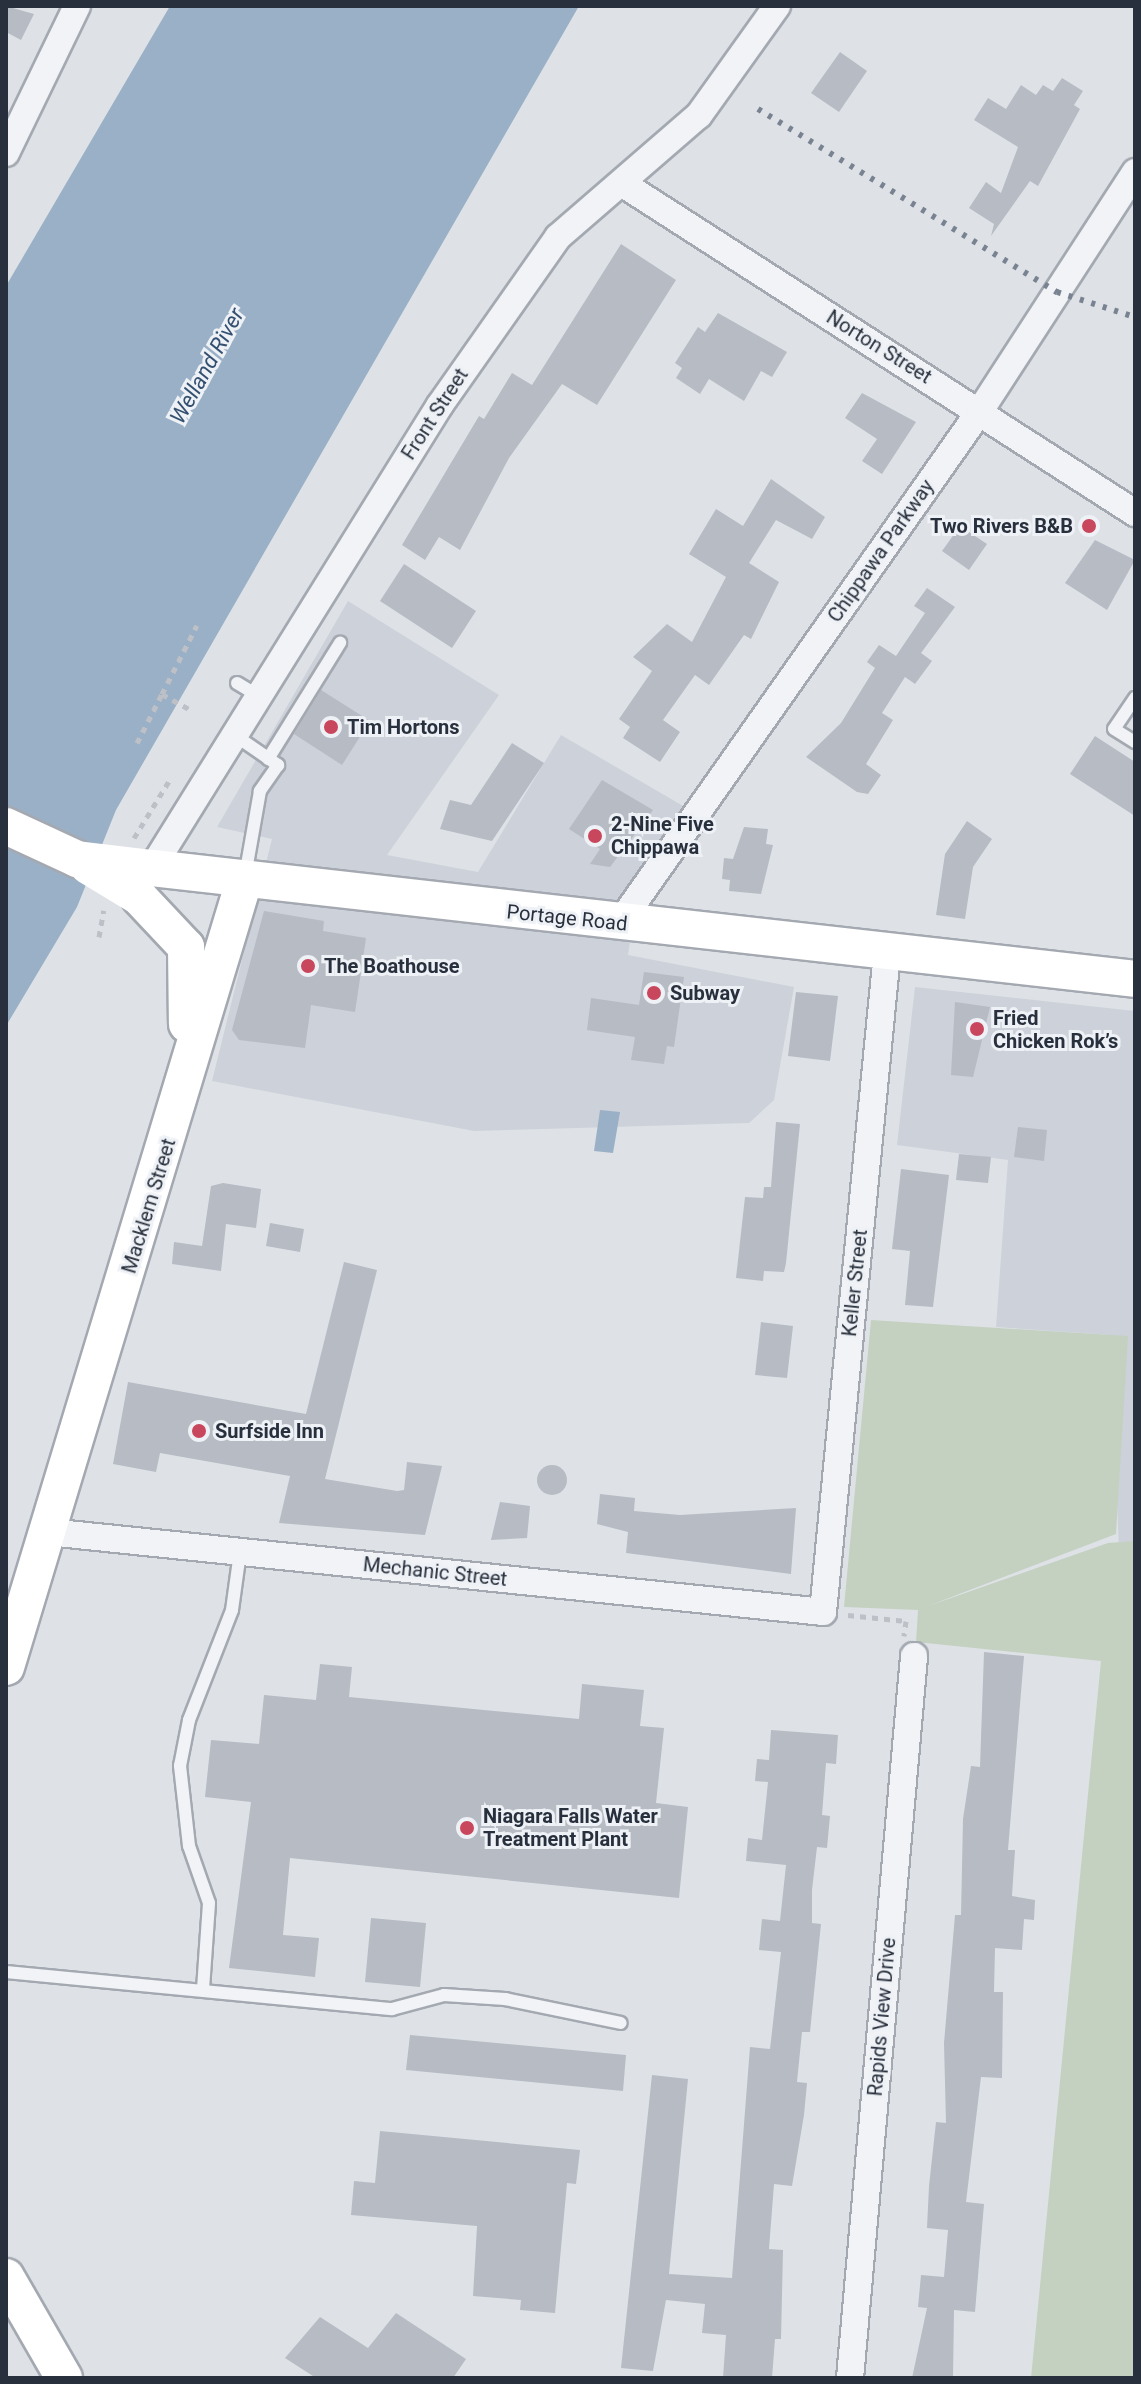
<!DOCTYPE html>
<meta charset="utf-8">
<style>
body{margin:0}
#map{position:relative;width:1141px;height:2384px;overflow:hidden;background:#dee2e7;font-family:Roboto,sans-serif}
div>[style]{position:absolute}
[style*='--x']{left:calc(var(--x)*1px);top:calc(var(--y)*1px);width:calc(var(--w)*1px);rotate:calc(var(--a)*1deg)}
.built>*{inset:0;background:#cdd1d9}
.green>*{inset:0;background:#c4d1c0}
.water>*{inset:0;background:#9ab0c6}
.building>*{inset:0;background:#b6bbc4}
.round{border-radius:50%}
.path>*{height:5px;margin-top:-2.5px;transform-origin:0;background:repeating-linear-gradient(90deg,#bdc0c6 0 6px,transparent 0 12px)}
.roads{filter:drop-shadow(2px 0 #a4a9b1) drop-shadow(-2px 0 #a4a9b1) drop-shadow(0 2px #a4a9b1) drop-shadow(0 -2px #a4a9b1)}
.lane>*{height:12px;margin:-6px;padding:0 6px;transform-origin:6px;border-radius:6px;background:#f1f3f6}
.street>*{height:26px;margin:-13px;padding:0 13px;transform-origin:13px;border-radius:13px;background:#f1f3f6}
.secondary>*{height:36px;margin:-18px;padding:0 18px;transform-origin:18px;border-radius:18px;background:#fff}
.rail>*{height:6px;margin-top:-3px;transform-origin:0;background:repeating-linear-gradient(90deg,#788290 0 4px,transparent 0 12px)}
.secondary-bridge>*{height:36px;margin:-18px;padding:0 18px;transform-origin:18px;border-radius:18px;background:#fff}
.dots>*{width:22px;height:22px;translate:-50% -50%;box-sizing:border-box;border:4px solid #eef1f5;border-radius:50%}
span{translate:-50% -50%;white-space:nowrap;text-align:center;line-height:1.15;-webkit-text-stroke:6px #eef1f5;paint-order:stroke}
.street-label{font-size:20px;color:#28303d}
.poi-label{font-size:20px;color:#28303d;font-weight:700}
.right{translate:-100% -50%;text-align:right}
.left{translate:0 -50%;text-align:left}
.water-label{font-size:22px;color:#345070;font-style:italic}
.frame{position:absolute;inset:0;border:8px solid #28303d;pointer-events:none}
</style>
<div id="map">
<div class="built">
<div style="clip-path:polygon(348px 601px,499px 695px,387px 855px,478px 872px,561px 735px,697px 814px,637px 897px,628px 955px,794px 987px,774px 1100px,749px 1123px,474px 1131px,212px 1081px,272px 839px,217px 827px)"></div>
<div style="clip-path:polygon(915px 987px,1135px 1011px,1135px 1982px,1111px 1335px,996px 1327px,1008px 1160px,897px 1145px)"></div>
</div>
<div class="green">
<div style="clip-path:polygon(871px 1320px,1128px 1336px,1116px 1534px,928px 1606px,1108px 1543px,1135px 1541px,1135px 2378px,1031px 2378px,1101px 1661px,916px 1642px,918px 1610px,844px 1607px)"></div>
</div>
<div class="water">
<div style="clip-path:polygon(170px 6px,579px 6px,116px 810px,77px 907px,6px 1026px,6px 286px)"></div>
<div style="clip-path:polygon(600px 1110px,620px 1112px,613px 1153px,594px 1151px)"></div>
</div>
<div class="building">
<div style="clip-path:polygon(6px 6px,34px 14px,21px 40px,6px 32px)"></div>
<div style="clip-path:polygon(840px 52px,867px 71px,839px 112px,811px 93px)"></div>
<div style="clip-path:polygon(1062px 78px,1083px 91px,1074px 105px,1080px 109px,1038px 186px,1030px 181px,991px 236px,994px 224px,969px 208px,986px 182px,1001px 193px,1018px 147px,974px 120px,988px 98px,1006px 109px,1021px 85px,1036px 95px,1043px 85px,1053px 91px)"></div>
<div style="clip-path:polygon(621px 244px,676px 280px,597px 405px,562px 384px,509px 458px,460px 550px,439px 537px,425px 560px,402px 545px,479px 416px,484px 419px,512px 373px,532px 385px)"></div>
<div style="clip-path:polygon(718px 313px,787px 352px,772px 377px,761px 371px,744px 401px,709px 379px,700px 394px,676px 378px,682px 368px,675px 363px,698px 327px,705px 332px)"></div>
<div style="clip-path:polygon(862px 393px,916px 422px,882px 474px,862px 461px,877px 439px,845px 418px)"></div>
<div style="clip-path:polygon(771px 479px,825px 517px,812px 539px,776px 520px,749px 563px,779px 582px,751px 639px,744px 635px,709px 685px,695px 675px,663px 720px,680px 732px,660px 762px,623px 738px,630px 727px,619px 719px,652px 671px,633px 657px,667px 624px,692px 642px,726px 577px,689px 554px,716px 509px,743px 526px)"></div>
<div style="clip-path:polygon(960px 526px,987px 544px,969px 570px,942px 551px)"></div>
<div style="clip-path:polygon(1095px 540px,1135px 560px,1107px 610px,1065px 583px)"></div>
<div style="clip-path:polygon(404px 564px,476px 611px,452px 648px,380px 601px)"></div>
<div style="clip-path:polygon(927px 588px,955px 607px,921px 653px,932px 661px,915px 684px,905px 677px,882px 713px,893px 720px,866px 764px,881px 775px,868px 794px,857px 792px,806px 757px,841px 723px,875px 668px,867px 662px,879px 645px,896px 656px,925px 613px,914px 606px)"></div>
<div style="clip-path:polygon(321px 690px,370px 721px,342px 765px,294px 734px)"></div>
<div style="clip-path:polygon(1095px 736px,1135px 762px,1135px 816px,1070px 774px)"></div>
<div style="clip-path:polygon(512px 743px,544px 763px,492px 841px,440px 829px,450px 800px,471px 805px)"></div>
<div style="clip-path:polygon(602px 780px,653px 810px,610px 867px,590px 864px,600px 849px,569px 829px)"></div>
<div style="clip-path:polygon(967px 821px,992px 839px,973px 867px,965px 919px,936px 915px,945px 854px)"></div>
<div style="clip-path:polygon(744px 827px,768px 829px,766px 844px,773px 845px,761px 894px,729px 891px,730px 880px,722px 879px,724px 858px,733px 859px)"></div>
<div style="clip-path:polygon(264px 911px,324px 921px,323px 931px,366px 938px,355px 1012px,311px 1005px,305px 1048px,239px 1040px,232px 1030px)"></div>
<div style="clip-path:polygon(644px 972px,684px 977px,674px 1047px,667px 1046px,664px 1064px,631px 1060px,635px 1037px,587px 1030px,591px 998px,639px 1005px)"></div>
<div style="clip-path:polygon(796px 992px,838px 996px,830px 1061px,788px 1056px)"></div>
<div style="clip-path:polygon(955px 1002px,990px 1007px,973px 1077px,951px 1075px)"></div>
<div style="clip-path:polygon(776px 1122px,800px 1124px,786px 1263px,784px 1272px,764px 1271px,763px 1281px,736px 1278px,745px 1197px,763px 1198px,764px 1187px,771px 1187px)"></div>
<div style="clip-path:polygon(1018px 1127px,1047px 1130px,1044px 1161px,1014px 1157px)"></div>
<div style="clip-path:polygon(959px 1154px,991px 1157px,988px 1183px,956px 1180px)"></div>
<div style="clip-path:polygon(901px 1169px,949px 1175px,933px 1307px,905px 1305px,910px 1251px,892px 1249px)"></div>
<div style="clip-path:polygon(223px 1183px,261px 1189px,256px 1228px,226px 1224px,221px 1271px,172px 1264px,174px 1242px,202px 1246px,211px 1186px)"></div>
<div style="clip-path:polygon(270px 1223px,304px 1229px,300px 1252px,266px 1246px)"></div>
<div style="clip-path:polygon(344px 1262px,377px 1270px,325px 1479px,397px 1491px,404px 1490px,407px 1462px,442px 1466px,425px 1535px,279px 1523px,290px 1476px,160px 1453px,156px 1472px,113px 1464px,128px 1382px,306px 1414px)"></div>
<div style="clip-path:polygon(761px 1322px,793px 1326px,787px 1378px,755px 1375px)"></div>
<div class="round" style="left:537px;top:1465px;width:30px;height:30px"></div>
<div style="clip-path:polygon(600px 1494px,635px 1498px,634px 1511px,680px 1515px,796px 1508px,791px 1574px,626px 1553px,628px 1532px,597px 1524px)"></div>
<div style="clip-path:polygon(500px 1502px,530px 1506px,527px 1538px,491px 1540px)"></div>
<div style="clip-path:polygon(984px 1652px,1024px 1656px,1008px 1850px,1015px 1850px,1012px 1896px,1035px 1900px,1034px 1920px,1024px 1919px,1022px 1950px,995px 1948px,994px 1992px,1003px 1992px,1002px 2078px,981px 2077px,966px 2202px,984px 2204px,975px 2312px,954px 2310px,953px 2378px,912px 2378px,927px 2308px,918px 2307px,921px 2275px,944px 2277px,948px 2230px,927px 2228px,929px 2186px,936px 2122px,946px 2123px,944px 2043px,955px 1915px,961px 1915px,963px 1819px,971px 1766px,980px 1767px)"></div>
<div style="clip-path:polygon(320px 1664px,352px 1667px,349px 1697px,579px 1719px,582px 1684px,644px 1690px,640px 1726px,664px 1728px,656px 1803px,688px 1807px,679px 1898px,290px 1858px,283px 1935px,319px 1938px,315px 1977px,229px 1968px,251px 1802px,205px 1797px,211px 1740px,259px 1744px,264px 1695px,316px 1700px)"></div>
<div style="clip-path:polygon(771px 1730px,838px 1735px,836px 1764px,826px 1763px,822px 1815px,830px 1816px,827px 1848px,817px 1847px,812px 1890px,812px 1923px,821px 1924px,810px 2032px,802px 2032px,797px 2082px,807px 2083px,804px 2115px,792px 2186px,774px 2184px,769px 2249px,783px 2250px,781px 2339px,775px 2339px,772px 2378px,723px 2378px,726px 2335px,702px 2333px,705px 2304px,666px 2300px,653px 2371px,621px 2368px,652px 2075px,688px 2079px,669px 2274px,732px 2278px,750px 2047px,770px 2049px,781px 1952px,759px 1950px,762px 1919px,780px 1921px,786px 1865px,746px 1861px,748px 1838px,762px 1840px,768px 1782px,755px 1781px,757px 1759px,769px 1760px)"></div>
<div style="clip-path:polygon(371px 1918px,426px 1923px,420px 1987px,365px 1982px)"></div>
<div style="clip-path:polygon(410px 2035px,626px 2055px,623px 2091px,406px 2070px)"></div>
<div style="clip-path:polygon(380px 2131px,580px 2150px,576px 2184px,567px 2183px,555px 2313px,520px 2310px,521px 2300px,473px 2296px,477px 2226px,351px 2215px,354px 2181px,375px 2183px)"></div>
<div style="clip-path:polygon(396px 2313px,466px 2359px,453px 2378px,316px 2378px,285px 2358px,320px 2317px,368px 2348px)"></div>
</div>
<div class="path">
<div style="--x:162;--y:694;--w:77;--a:-63.1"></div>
<div style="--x:137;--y:743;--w:55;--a:-63"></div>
<div style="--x:162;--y:694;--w:33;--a:29"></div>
<div style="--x:134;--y:838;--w:67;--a:-58.4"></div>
<div style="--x:99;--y:937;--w:27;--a:-80"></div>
<div style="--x:848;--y:1615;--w:58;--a:5.9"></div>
<div style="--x:906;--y:1621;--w:15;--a:98"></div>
</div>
<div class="roads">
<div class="lane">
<div style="--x:237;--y:683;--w:23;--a:31"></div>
<div style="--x:1135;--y:698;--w:37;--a:124"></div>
<div style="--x:1114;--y:729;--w:25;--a:32"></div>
<div style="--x:233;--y:734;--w:55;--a:34.6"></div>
<div style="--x:278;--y:765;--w:32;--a:125"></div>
<div style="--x:260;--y:791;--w:86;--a:100"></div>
<div style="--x:268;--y:759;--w:137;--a:-58.2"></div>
<div style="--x:6;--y:1972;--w:388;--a:5.5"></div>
<div style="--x:392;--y:2009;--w:54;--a:-15.1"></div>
<div style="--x:444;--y:1995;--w:61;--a:3.8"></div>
<div style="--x:505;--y:1999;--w:118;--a:11.7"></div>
<div style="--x:203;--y:1989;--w:86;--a:-86"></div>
<div style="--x:209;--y:1903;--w:60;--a:-109.3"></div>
<div style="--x:189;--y:1846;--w:81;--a:-96.4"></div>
<div style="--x:180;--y:1766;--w:47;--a:-78.9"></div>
<div style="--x:189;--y:1720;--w:118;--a:-68.6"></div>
<div style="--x:232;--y:1610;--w:59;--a:-82.1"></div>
</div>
<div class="street">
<div style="--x:6;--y:153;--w:163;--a:-64.2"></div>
<div style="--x:623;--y:184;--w:609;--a:32.72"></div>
<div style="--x:152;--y:868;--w:545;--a:-58.12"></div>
<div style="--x:440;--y:405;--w:205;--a:-54.9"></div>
<div style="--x:558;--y:237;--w:186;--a:-40.9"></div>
<div style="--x:699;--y:115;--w:134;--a:-54.4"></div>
<div style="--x:619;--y:924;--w:627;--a:-54.87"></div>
<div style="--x:980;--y:411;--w:285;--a:-57"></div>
<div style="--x:48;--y:1532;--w:779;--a:5.89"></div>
<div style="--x:823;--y:1612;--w:662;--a:-84.45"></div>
<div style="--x:850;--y:2378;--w:725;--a:-84.93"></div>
</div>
<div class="secondary">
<div style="--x:6;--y:826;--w:78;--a:24.9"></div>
<div style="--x:152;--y:868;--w:989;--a:6.44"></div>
<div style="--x:139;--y:897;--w:69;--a:46.8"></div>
<div style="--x:186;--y:947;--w:77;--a:89.3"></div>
<div style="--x:6;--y:1667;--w:824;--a:-73.15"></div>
<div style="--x:6;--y:2277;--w:116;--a:60.1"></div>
</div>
</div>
<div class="rail">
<div style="--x:758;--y:109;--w:351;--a:31.5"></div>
<div style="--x:1057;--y:292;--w:82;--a:17.8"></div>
</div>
<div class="secondary-bridge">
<div style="--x:77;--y:859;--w:76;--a:6.8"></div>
<div style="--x:88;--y:866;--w:60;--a:31.3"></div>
</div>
<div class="dots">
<div style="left:1089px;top:526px;background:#c8475d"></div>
<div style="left:331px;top:727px;background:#c8475d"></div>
<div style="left:595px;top:836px;background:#c8475d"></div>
<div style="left:308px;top:966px;background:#c8475d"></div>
<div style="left:654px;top:993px;background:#c8475d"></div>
<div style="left:977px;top:1029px;background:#c8475d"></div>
<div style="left:199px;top:1431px;background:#c8475d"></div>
<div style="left:467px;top:1828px;background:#c8475d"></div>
</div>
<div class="street-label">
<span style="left:879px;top:347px;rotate:32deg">Norton Street</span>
<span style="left:435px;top:414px;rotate:-57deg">Front Street</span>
<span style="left:881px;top:551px;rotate:-55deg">Chippawa Parkway</span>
<span style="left:567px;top:918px;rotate:6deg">Portage Road</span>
<span style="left:149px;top:1206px;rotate:-73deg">Macklem Street</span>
<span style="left:855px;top:1283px;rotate:-84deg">Keller Street</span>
<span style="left:435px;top:1572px;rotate:6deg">Mechanic Street</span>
<span style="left:882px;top:2017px;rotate:-85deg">Rapids View Drive</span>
</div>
<div class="poi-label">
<span class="right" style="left:1073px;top:526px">Two Rivers B&amp;B</span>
<span class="left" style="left:347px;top:727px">Tim Hortons</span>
<span class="left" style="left:611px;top:836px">2-Nine Five<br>Chippawa</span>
<span class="left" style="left:324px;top:966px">The Boathouse</span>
<span class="left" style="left:670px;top:993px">Subway</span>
<span class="left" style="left:993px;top:1030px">Fried<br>Chicken Rok’s</span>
<span class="left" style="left:215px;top:1431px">Surfside Inn</span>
<span class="left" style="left:483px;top:1828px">Niagara Falls Water<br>Treatment Plant</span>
</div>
<div class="water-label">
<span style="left:207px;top:366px;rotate:-61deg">Welland River</span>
</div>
<div class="frame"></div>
</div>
